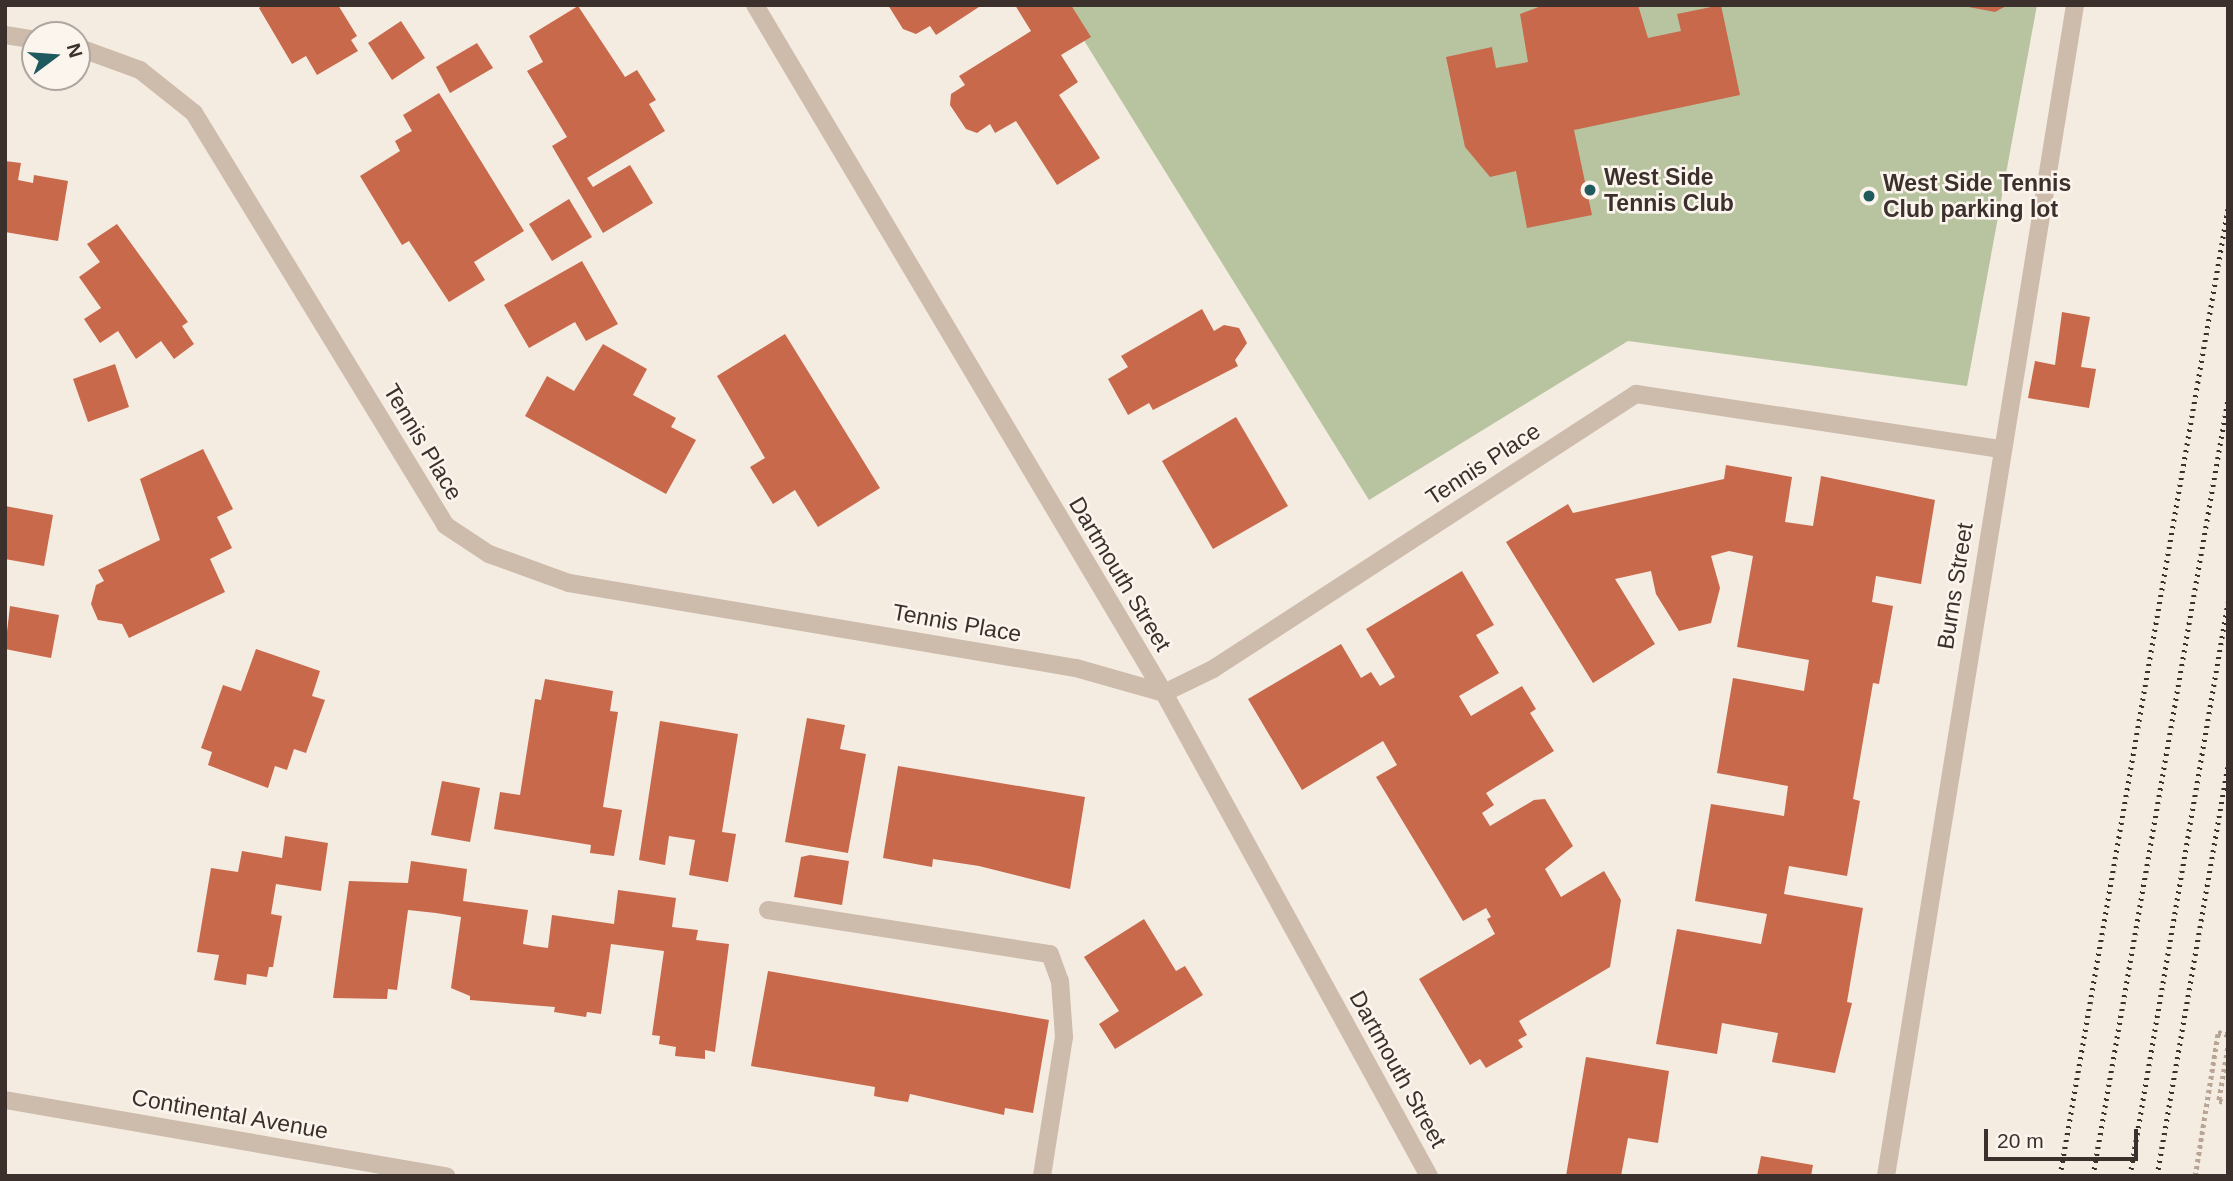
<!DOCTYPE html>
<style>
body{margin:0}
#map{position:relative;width:2233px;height:1181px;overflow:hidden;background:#f4ebe1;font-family:Helvetica,sans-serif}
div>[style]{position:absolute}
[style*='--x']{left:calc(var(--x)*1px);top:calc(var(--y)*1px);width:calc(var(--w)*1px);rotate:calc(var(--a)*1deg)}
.green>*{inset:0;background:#b8c4a0}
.building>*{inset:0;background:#c8694b}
.path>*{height:4.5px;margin-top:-2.25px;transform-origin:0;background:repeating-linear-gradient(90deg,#b9a596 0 3.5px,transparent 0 7px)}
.minor>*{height:18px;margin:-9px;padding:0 9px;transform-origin:9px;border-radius:9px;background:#cdbbac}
.rail>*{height:5px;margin-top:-2.5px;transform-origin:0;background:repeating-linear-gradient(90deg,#3b302b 0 2px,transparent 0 7px)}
.dots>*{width:19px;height:19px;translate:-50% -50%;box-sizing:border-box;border:4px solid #fbf5ee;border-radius:50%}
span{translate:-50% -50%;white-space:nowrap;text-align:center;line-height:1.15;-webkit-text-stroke:5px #fbf5ee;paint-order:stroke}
.poi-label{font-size:23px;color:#3b302b;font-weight:700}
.left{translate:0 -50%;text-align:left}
.street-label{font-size:23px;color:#3b302b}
.frame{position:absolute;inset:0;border:7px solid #3b302b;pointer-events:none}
.north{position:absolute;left:21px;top:21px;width:70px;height:70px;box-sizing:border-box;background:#fbf5ee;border:2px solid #aea6a0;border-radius:50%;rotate:74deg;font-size:19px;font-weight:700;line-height:28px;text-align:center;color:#3b302b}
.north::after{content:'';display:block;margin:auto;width:24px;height:32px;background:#1f5a5e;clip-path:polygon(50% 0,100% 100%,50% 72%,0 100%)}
.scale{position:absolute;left:1984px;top:1129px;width:154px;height:32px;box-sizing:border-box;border:4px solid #3b302b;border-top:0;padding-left:9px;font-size:21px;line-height:24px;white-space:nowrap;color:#3b302b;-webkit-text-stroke:5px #fbf5ee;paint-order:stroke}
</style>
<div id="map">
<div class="green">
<div style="clip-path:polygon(1062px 5px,2037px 5px,1967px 386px,1628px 341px,1369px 500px)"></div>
</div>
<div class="building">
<div style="clip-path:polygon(263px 5px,338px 5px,357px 36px,351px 40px,358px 51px,317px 75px,306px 56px,292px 64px,259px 8px)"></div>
<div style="clip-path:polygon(888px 5px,982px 5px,936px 35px,930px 26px,916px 34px,903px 29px)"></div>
<div style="clip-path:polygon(1015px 5px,1071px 5px,1091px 37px,1061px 55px,1078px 82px,1059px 95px,1100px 158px,1057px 185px,1016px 121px,995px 133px,990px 124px,977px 133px,966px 129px,950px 105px,951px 94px,965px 85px,959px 76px,1031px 31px)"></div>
<div style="clip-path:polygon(1544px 5px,1638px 5px,1648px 38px,1681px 31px,1677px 14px,1721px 5px,1740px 95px,1574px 130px,1592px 215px,1527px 228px,1516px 171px,1490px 177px,1465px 147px,1446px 57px,1492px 47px,1496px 68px,1528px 62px,1520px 14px)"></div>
<div style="clip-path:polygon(1958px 5px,2008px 5px,1995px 12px)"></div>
<div style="clip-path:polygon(578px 6px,625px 77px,637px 70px,656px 100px,649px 104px,665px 131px,587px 178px,593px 187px,630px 165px,653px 203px,603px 233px,552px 146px,567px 137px,527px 71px,543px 62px,529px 36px)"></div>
<div style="clip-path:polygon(401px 21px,425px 58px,392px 80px,368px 43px)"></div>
<div style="clip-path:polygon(477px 43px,493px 68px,450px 93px,436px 67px)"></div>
<div style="clip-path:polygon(439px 93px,524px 231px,474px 262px,485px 280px,449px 302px,409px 241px,402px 245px,360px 176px,400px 151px,395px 141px,412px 131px,403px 115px)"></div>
<div style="clip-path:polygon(5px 161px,21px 163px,18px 180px,33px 183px,34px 175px,68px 181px,58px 241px,5px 232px)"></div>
<div style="clip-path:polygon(569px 199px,592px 237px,552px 261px,529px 224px)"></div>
<div style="clip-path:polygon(117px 224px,188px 322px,182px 326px,194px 344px,174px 359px,161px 341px,136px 359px,118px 331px,100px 343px,84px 319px,101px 308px,79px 277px,100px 262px,87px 244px)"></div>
<div style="clip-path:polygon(582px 261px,618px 324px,586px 341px,575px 322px,529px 348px,504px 305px)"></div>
<div style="clip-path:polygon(1202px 309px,1214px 331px,1224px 325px,1239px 328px,1247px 343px,1235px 360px,1238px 366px,1153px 410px,1149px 403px,1128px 415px,1108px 379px,1128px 367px,1121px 356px)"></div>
<div style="clip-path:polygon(2062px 312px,2090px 317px,2081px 367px,2096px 369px,2089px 408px,2028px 398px,2035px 361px,2055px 365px)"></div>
<div style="clip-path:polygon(785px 334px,880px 488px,818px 527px,795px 490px,773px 504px,750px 467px,765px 458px,717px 376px)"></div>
<div style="clip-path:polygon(603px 344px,647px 369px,633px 395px,676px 418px,671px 427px,696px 440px,666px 494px,525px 416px,547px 376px,574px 391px)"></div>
<div style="clip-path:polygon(115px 364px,129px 407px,88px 422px,73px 379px)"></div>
<div style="clip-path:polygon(1236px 417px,1288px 506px,1213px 549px,1162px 461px)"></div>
<div style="clip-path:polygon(203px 449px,233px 509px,217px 517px,232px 548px,210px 559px,225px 592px,129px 638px,122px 624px,98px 620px,91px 604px,96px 585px,104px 581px,98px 570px,160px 540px,140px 479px)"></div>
<div style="clip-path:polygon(1726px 465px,1792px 477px,1785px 522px,1813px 526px,1821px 476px,1935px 500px,1921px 584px,1876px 576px,1872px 602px,1893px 606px,1879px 684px,1873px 683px,1853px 799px,1860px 801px,1847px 876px,1789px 866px,1784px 894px,1863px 908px,1847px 1002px,1852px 1003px,1835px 1073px,1772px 1062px,1778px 1033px,1722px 1023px,1717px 1054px,1656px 1044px,1677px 929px,1761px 944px,1767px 914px,1695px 901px,1711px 804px,1784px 816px,1788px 786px,1717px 773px,1733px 678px,1804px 691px,1809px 660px,1737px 647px,1753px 556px,1729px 551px,1711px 556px,1720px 588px,1711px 623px,1679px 631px,1656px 594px,1651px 571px,1615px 579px,1655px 644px,1593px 683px,1506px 542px,1568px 504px,1573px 513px,1724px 479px)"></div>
<div style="clip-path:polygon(5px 506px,53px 515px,44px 566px,5px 559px)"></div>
<div style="clip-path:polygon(1462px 571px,1494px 625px,1476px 635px,1499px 673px,1459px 696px,1471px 716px,1522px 686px,1536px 709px,1530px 713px,1554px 751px,1486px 793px,1494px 805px,1482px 813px,1490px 826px,1534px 800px,1545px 799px,1573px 846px,1545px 869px,1561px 897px,1604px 871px,1621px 900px,1610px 967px,1519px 1021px,1527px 1035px,1518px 1040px,1523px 1047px,1486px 1068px,1480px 1059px,1470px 1065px,1419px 979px,1495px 934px,1487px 919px,1491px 917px,1486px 908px,1463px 921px,1376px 777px,1397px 765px,1383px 741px,1302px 790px,1248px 699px,1341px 644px,1361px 678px,1371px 672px,1380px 686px,1395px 677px,1366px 629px)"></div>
<div style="clip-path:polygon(10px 606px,59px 615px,51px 658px,5px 649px)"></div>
<div style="clip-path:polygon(256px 649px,320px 671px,312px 696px,325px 700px,306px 753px,294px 749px,287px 770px,275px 766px,268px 788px,208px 765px,212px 752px,201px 748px,223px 685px,241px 691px)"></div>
<div style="clip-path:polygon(545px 679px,613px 691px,610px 711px,618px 712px,603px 807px,622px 810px,614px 856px,590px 853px,591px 845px,494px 829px,500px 792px,520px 795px,535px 699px,541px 700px)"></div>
<div style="clip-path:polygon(807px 718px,845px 725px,840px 749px,866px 754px,848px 853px,785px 842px)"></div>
<div style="clip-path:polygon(660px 721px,738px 734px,722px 832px,736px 834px,728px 882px,689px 875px,695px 840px,669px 836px,665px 865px,639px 860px)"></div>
<div style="clip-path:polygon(898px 766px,1085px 797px,1070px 889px,979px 866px,933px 859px,932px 867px,883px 858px)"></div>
<div style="clip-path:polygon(442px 781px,480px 788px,470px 842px,431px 835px)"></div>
<div style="clip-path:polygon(285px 836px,328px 843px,321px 891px,276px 884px,271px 914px,282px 916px,273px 967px,269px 967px,267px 977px,247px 974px,246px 985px,214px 980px,219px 955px,197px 952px,211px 868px,238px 872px,242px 851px,282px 858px)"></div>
<div style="clip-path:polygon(810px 855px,849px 861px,842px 905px,794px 897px,801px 857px)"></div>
<div style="clip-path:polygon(411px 861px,467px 869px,463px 901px,528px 910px,523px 944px,533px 946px,548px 948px,552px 915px,614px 924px,618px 890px,676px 898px,672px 927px,698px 930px,696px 940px,729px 944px,715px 1052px,705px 1050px,705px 1059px,675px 1056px,676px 1047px,659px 1044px,660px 1036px,652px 1035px,664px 951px,611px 944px,601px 1014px,587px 1012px,586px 1017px,554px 1012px,555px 1007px,470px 1000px,470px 996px,451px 988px,461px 917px,436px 913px,408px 910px,397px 990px,388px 989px,387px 999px,333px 998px,349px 881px,408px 883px)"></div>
<div style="clip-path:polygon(1144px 919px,1176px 971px,1185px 966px,1203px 995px,1115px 1049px,1099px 1024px,1119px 1011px,1084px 957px)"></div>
<div style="clip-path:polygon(768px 971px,1049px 1020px,1033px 1113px,1005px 1108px,1004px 1115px,910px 1094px,908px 1102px,889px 1099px,874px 1096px,875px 1087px,751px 1066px)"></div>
<div style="clip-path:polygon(1586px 1057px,1669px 1071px,1658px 1143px,1628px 1138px,1621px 1176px,1566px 1176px)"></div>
<div style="clip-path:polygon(1761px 1156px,1813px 1165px,1811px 1176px,1757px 1176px)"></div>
</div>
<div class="path">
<div style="--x:2228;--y:1048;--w:54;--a:99.6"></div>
<div style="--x:2219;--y:1101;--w:9;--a:6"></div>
<div style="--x:2195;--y:1176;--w:146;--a:-80.9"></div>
<div style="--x:2218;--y:1032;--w:10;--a:17"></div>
</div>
<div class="minor">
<div style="--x:755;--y:5;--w:800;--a:59.27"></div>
<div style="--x:1164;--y:693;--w:551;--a:61.25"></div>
<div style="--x:5;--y:35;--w:30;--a:9"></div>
<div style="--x:77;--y:47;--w:67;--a:20.1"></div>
<div style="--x:140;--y:70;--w:69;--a:38.5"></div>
<div style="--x:194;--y:113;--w:482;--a:58.6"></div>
<div style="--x:445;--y:525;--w:53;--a:33.4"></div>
<div style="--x:489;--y:554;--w:85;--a:19.9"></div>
<div style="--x:569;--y:583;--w:514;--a:9.52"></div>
<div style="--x:1076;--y:668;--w:91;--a:15.9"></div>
<div style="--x:1164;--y:693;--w:55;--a:-26.1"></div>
<div style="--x:1213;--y:669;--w:505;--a:-33.03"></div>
<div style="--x:1636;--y:394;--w:369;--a:8.6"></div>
<div style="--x:768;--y:910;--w:285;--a:8.9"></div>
<div style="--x:1050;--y:954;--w:29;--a:70"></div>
<div style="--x:1060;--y:981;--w:56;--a:85.9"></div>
<div style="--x:1064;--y:1037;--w:141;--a:99"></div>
<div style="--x:5;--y:1100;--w:448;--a:9.8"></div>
<div style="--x:1886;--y:1176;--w:1186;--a:-80.83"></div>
</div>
<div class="rail">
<div style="--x:2060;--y:1176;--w:982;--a:-80.15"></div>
<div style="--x:2093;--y:1176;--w:789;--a:-80.14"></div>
<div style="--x:2130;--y:1176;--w:582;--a:-80.31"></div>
<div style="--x:2157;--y:1176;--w:415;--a:-80.2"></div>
</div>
<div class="dots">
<div style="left:1590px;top:190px;background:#1f5a5e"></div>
<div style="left:1869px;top:196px;background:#1f5a5e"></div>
</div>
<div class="poi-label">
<span class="left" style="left:1604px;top:190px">West Side<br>Tennis Club</span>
<span class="left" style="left:1883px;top:196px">West Side Tennis<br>Club parking lot</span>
</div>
<div class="street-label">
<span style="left:423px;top:442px;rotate:59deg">Tennis Place</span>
<span style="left:1483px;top:464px;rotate:-33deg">Tennis Place</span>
<span style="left:1120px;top:574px;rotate:59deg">Dartmouth Street</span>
<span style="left:1955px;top:586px;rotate:-81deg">Burns Street</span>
<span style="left:957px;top:623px;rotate:10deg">Tennis Place</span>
<span style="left:1398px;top:1069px;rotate:61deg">Dartmouth Street</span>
<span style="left:230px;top:1114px;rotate:10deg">Continental Avenue</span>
</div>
<div class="frame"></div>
<div class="north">N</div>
<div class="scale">20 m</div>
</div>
